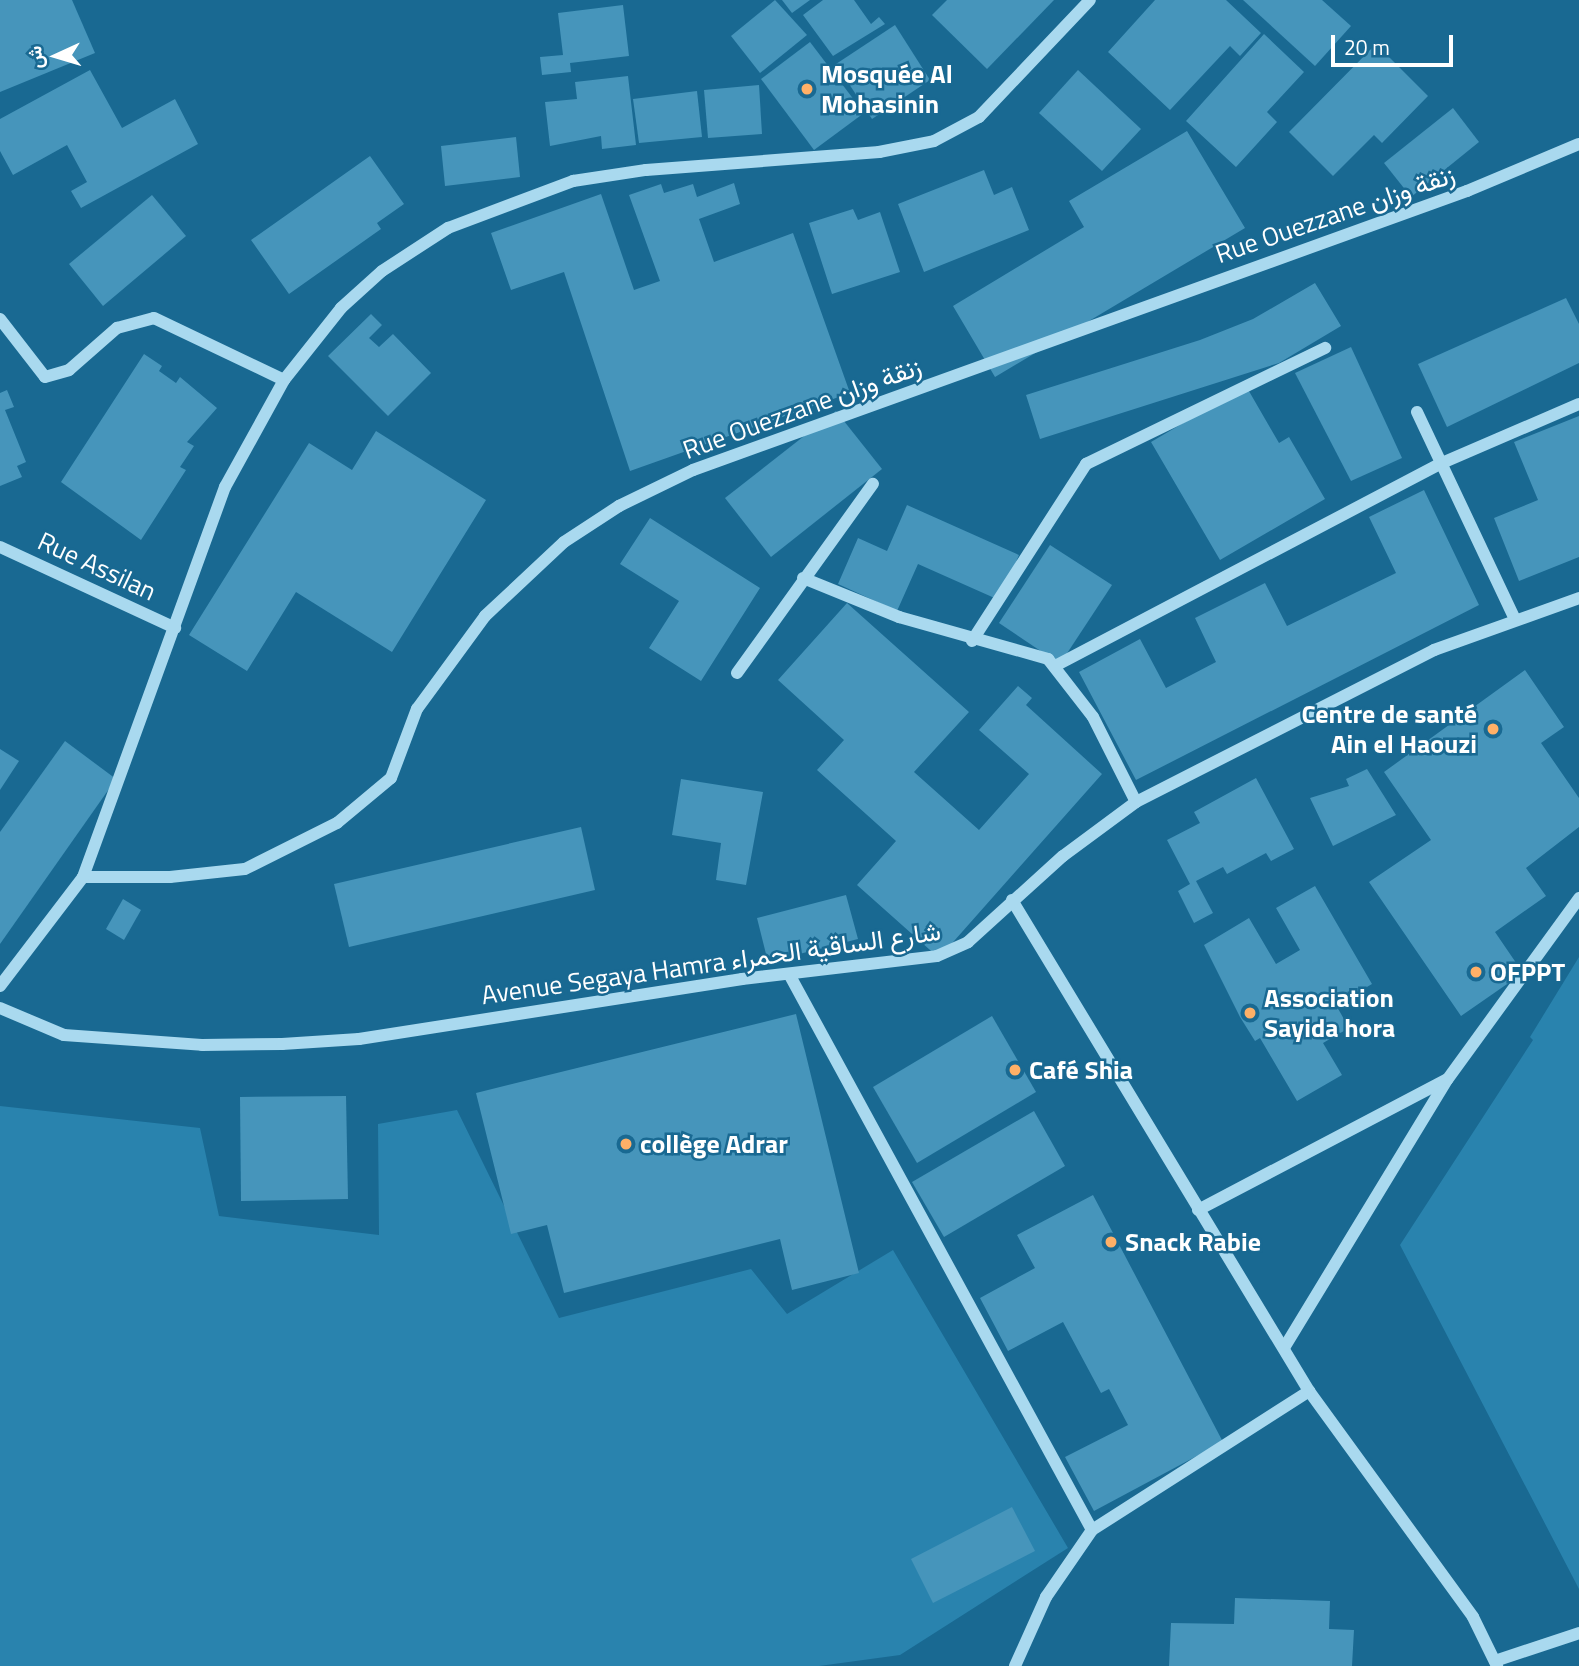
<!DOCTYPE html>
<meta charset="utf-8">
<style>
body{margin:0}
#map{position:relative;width:1579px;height:1666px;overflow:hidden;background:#196992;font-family:"Titillium Web",Vazirmatn,sans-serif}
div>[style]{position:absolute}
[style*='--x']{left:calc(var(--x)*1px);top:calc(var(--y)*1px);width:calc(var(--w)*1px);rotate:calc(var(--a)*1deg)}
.green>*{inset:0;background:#2983ae}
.building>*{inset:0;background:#4695bb}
.minor>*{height:12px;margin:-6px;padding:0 6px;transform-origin:6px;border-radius:6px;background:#a9d9ef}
.dots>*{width:19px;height:19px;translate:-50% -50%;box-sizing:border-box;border:4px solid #196992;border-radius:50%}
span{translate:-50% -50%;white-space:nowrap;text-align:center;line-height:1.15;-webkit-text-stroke:5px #196992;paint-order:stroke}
.poi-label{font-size:26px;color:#fff;font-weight:700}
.left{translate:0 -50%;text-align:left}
.right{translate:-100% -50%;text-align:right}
.street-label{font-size:26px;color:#fff}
.north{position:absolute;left:21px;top:21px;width:70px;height:70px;-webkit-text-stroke:5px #196992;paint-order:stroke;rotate:266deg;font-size:19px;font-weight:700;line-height:28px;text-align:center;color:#fff}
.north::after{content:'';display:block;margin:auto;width:24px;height:32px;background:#fff;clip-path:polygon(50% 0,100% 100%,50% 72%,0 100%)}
.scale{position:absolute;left:1331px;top:35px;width:122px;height:32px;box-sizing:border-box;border:4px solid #fff;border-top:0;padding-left:9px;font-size:21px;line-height:24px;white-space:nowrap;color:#fff;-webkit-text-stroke:5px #196992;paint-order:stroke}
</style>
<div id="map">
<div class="green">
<div style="clip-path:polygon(1579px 957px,1579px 1589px,1400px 1245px,1533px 1040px,1530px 1037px)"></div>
<div style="clip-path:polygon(0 1106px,200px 1128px,219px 1216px,379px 1235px,378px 1124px,457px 1110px,559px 1318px,751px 1269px,787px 1314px,893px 1250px,1068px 1548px,900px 1655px,819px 1666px,0 1666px)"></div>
</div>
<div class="building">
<div style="clip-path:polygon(0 0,72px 0,95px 53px,0 92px)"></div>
<div style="clip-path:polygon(775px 0,807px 35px,760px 73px,731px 36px)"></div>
<div style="clip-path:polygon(782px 0,810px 0,792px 13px)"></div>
<div style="clip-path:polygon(823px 0,854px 0,871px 24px,879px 17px,885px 24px,833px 56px,803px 15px)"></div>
<div style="clip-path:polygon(947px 0,1054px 0,987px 69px,932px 15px)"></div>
<div style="clip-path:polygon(1155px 0,1226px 0,1261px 33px,1240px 56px,1230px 46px,1170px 110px,1108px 52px)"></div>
<div style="clip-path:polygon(1243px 0,1322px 0,1351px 26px,1315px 66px)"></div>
<div style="clip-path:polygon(623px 5px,629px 56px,570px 63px,571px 72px,542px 75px,540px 57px,563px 55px,558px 13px)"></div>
<div style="clip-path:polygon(895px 25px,930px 80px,872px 119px,836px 64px)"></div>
<div style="clip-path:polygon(1264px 34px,1304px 72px,1267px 112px,1277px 122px,1236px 167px,1186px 121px)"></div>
<div style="clip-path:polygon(810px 42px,864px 113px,814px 150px,761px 79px)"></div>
<div style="clip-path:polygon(1376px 44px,1428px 96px,1382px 143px,1374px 135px,1333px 176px,1289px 132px)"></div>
<div style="clip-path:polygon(90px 70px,122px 128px,175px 99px,198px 144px,81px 208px,71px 191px,87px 182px,67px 145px,13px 175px,0 151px,0 119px)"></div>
<div style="clip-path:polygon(1078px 70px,1141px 129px,1102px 171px,1039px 113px)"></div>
<div style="clip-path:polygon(628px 76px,636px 145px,602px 149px,601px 136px,550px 146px,545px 102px,577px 99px,575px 82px)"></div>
<div style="clip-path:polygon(759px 85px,762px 134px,708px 138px,704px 90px)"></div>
<div style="clip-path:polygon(697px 91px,702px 137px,639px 143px,633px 99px)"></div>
<div style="clip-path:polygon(1453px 108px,1479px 142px,1411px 197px,1384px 163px)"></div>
<div style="clip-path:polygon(1187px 131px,1245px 228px,995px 377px,953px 306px,1084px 227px,1069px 201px)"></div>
<div style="clip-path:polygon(516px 137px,520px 177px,445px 186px,441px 146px)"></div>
<div style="clip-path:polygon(370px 156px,404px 204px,377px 223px,381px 229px,289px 294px,251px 240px)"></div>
<div style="clip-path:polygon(984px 170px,994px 195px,1012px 187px,1029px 230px,924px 272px,898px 204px)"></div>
<div style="clip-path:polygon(734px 183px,740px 204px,699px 219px,714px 262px,793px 233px,850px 393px,630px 471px,564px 272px,511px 290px,491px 233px,601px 194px,634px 290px,660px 281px,629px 195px,661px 184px,664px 193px,693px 184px,697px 197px)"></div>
<div style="clip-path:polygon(152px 195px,186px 236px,103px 306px,69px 264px)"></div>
<div style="clip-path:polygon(853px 209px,858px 220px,880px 212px,900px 272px,832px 294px,809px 223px)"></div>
<div style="clip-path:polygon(1315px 283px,1341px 326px,1279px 363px,1040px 439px,1026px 395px,1200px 340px,1253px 319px)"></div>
<div style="clip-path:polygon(1566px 298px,1579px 324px,1579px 363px,1447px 427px,1418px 364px)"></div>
<div style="clip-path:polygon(371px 314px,382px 325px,369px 338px,379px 347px,393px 334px,431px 373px,388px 416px,328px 356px)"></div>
<div style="clip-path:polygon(1351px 347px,1402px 458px,1351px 481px,1295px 373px)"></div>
<div style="clip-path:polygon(144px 354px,162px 366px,159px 371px,176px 383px,180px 377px,217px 408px,187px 442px,194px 446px,180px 467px,186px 470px,141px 540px,61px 482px)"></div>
<div style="clip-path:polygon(1246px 386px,1279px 443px,1289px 437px,1325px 499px,1220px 560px,1151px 442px)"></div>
<div style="clip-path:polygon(7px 390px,14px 407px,5px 410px,26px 462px,17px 466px,22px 477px,0 486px,0 393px)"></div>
<div style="clip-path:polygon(836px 411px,882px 469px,771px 557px,725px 498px)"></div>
<div style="clip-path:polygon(1579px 416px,1579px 557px,1519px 581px,1494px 518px,1538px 500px,1514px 442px)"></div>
<div style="clip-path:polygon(376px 431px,486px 500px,392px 652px,296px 592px,247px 671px,189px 635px,309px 443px,352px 470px)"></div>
<div style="clip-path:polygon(1424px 490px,1479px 605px,1136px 780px,1079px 672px,1140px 639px,1166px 688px,1216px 662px,1195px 618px,1265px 583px,1287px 626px,1396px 573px,1369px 517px)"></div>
<div style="clip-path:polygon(907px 505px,1019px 555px,999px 600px,918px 564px,897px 611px,838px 584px,858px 538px,887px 551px)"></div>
<div style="clip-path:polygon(650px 518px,760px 588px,701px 681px,649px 648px,679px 601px,620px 564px)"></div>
<div style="clip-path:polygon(1050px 545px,1112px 585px,1060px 664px,999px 623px)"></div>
<div style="clip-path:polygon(847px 603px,969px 712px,914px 772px,979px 830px,1029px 774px,979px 730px,1018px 686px,1032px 698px,1026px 705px,1102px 774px,939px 958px,857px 885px,896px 841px,817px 770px,844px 740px,778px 680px)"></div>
<div style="clip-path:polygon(1525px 670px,1564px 727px,1541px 743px,1579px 798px,1579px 827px,1526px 868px,1546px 896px,1495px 932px,1523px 973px,1461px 1016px,1369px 882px,1431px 840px,1384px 772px)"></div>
<div style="clip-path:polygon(65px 741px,116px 779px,0 944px,0 832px)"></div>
<div style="clip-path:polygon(0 749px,19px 761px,0 790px)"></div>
<div style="clip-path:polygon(1367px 769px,1396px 815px,1333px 846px,1310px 798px,1349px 786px,1346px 779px)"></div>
<div style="clip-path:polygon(1256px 778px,1294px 849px,1271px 861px,1266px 853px,1227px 874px,1223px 867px,1196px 881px,1213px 913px,1194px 923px,1178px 891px,1190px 884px,1167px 840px,1200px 823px,1194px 812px)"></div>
<div style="clip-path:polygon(681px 779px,763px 792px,746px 885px,716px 880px,721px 843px,672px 835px)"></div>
<div style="clip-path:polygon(581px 827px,595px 890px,349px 947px,334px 884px)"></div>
<div style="clip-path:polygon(1315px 886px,1372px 984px,1336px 1005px,1349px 1028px,1323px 1043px,1342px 1075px,1297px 1101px,1260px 1038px,1255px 1041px,1240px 1017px,1204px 945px,1249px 918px,1276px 964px,1300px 950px,1276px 908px)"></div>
<div style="clip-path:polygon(846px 895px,858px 939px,768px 962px,757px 918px)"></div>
<div style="clip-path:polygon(123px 899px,141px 910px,124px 940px,106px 929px)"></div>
<div style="clip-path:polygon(796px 1014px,859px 1273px,792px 1290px,780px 1239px,564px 1293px,547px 1225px,511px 1234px,476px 1093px)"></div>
<div style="clip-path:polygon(992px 1016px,1036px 1092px,917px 1163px,873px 1087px)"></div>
<div style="clip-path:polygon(346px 1096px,348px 1199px,241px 1201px,240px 1097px)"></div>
<div style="clip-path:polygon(1034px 1111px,1065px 1166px,944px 1237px,912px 1182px)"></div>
<div style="clip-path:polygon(1093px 1195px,1223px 1442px,1094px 1511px,1065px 1457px,1128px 1425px,1109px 1389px,1101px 1393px,1063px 1322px,1008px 1351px,980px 1298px,1035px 1268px,1017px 1235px)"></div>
<div style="clip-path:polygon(1012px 1507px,1035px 1551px,933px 1603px,911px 1559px)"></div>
<div style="clip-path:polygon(1235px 1598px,1330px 1601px,1329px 1629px,1354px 1630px,1352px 1666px,1169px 1666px,1171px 1623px,1234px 1624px)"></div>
</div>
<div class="minor">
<div style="--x:0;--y:319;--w:73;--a:52.2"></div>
<div style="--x:45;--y:377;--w:25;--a:-16"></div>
<div style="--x:69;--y:370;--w:64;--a:-41.2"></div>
<div style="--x:117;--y:328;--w:38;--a:-15"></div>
<div style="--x:154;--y:318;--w:144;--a:25.5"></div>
<div style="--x:1417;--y:412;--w:227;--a:64.7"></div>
<div style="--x:0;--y:547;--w:193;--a:24.8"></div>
<div style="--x:803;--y:578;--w:104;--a:22.1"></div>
<div style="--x:899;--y:617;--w:155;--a:15.7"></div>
<div style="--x:1048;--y:659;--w:73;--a:52.2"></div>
<div style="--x:1093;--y:717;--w:95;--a:63.2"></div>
<div style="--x:972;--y:641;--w:211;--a:-57.2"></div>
<div style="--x:1086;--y:464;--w:266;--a:-25.9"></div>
<div style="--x:1055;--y:666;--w:437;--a:-27.7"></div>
<div style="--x:1442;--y:463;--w:149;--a:-23.3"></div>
<div style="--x:737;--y:673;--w:233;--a:-54.3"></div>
<div style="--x:83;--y:877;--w:87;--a:0"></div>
<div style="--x:170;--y:877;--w:75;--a:-6.1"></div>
<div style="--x:245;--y:869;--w:103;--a:-26.6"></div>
<div style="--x:337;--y:823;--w:70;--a:-39.8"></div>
<div style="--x:391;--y:778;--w:74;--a:-69.4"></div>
<div style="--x:417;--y:709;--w:115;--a:-53.8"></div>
<div style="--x:485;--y:616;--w:108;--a:-43.1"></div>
<div style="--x:564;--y:542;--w:66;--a:-33.2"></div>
<div style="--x:619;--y:506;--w:82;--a:-25.9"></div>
<div style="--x:693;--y:470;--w:823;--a:-19.82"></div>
<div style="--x:1467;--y:191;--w:121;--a:-22.8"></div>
<div style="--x:1012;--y:900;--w:574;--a:58.83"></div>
<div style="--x:1309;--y:1391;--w:279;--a:54"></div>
<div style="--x:1473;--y:1617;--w:55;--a:63.9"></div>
<div style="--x:789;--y:974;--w:633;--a:61.41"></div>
<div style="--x:0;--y:986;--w:137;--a:-52.7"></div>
<div style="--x:83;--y:877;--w:415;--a:-70"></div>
<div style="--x:225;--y:487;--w:122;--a:-61.1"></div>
<div style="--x:284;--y:380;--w:92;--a:-51.6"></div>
<div style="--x:341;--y:308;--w:55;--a:-42.1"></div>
<div style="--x:382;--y:271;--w:79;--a:-33.1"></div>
<div style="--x:448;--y:228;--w:134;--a:-20.6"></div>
<div style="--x:573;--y:181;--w:74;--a:-8.6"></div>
<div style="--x:646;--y:170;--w:234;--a:-4.4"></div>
<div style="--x:879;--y:152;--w:56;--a:-11.3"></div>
<div style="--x:934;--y:141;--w:51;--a:-28.1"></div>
<div style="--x:979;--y:117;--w:161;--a:-46.5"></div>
<div style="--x:0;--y:1008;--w:69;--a:22.9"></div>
<div style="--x:64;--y:1035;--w:138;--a:4.1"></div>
<div style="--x:202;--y:1045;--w:80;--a:-0.7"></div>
<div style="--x:282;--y:1044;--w:77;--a:-3.7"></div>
<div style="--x:359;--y:1039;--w:388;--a:-8.9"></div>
<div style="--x:742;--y:979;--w:196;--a:-6.7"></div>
<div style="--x:937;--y:956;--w:34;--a:-24"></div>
<div style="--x:968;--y:942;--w:128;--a:-42.2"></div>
<div style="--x:1063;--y:856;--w:91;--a:-36.5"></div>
<div style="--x:1136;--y:802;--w:335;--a:-27"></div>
<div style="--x:1434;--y:650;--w:154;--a:-19.7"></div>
<div style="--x:1198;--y:1210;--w:280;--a:-27.7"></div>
<div style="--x:1284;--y:1348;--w:314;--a:-58.7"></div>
<div style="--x:1447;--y:1080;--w:225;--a:-54"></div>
<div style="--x:1495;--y:1661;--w:89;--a:-18.4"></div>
<div style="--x:1015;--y:1666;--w:76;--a:-65.8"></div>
<div style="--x:1046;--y:1597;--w:81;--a:-55.5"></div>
<div style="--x:1092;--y:1530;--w:258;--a:-32.6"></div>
</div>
<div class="dots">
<div style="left:807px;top:89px;background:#ffb067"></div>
<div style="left:1493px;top:729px;background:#ffb067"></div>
<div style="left:1476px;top:972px;background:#ffb067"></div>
<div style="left:1250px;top:1013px;background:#ffb067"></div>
<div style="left:1015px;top:1070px;background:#ffb067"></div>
<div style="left:626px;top:1144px;background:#ffb067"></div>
<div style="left:1111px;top:1242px;background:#ffb067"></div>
</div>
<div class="poi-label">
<span class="left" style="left:821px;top:89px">Mosquée Al<br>Mohasinin</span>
<span class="right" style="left:1477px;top:729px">Centre de santé<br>Ain el Haouzi</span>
<span class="left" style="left:1490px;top:972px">OFPPT</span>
<span class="left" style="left:1264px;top:1013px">Association<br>Sayida hora</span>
<span class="left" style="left:1029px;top:1070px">Café Shia</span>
<span class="left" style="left:640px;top:1144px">collège Adrar</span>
<span class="left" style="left:1125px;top:1242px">Snack Rabie</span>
</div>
<div class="street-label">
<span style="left:1335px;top:214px;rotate:-19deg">Rue Ouezzane زنقة وزان</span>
<span style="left:802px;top:408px;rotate:-20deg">Rue Ouezzane زنقة وزان</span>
<span style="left:97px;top:566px;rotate:25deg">Rue Assilan</span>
<span style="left:711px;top:963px;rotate:-8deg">Avenue Segaya Hamra شارع الساقية الحمراء</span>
</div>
<div class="north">ش</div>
<div class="scale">20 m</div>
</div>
